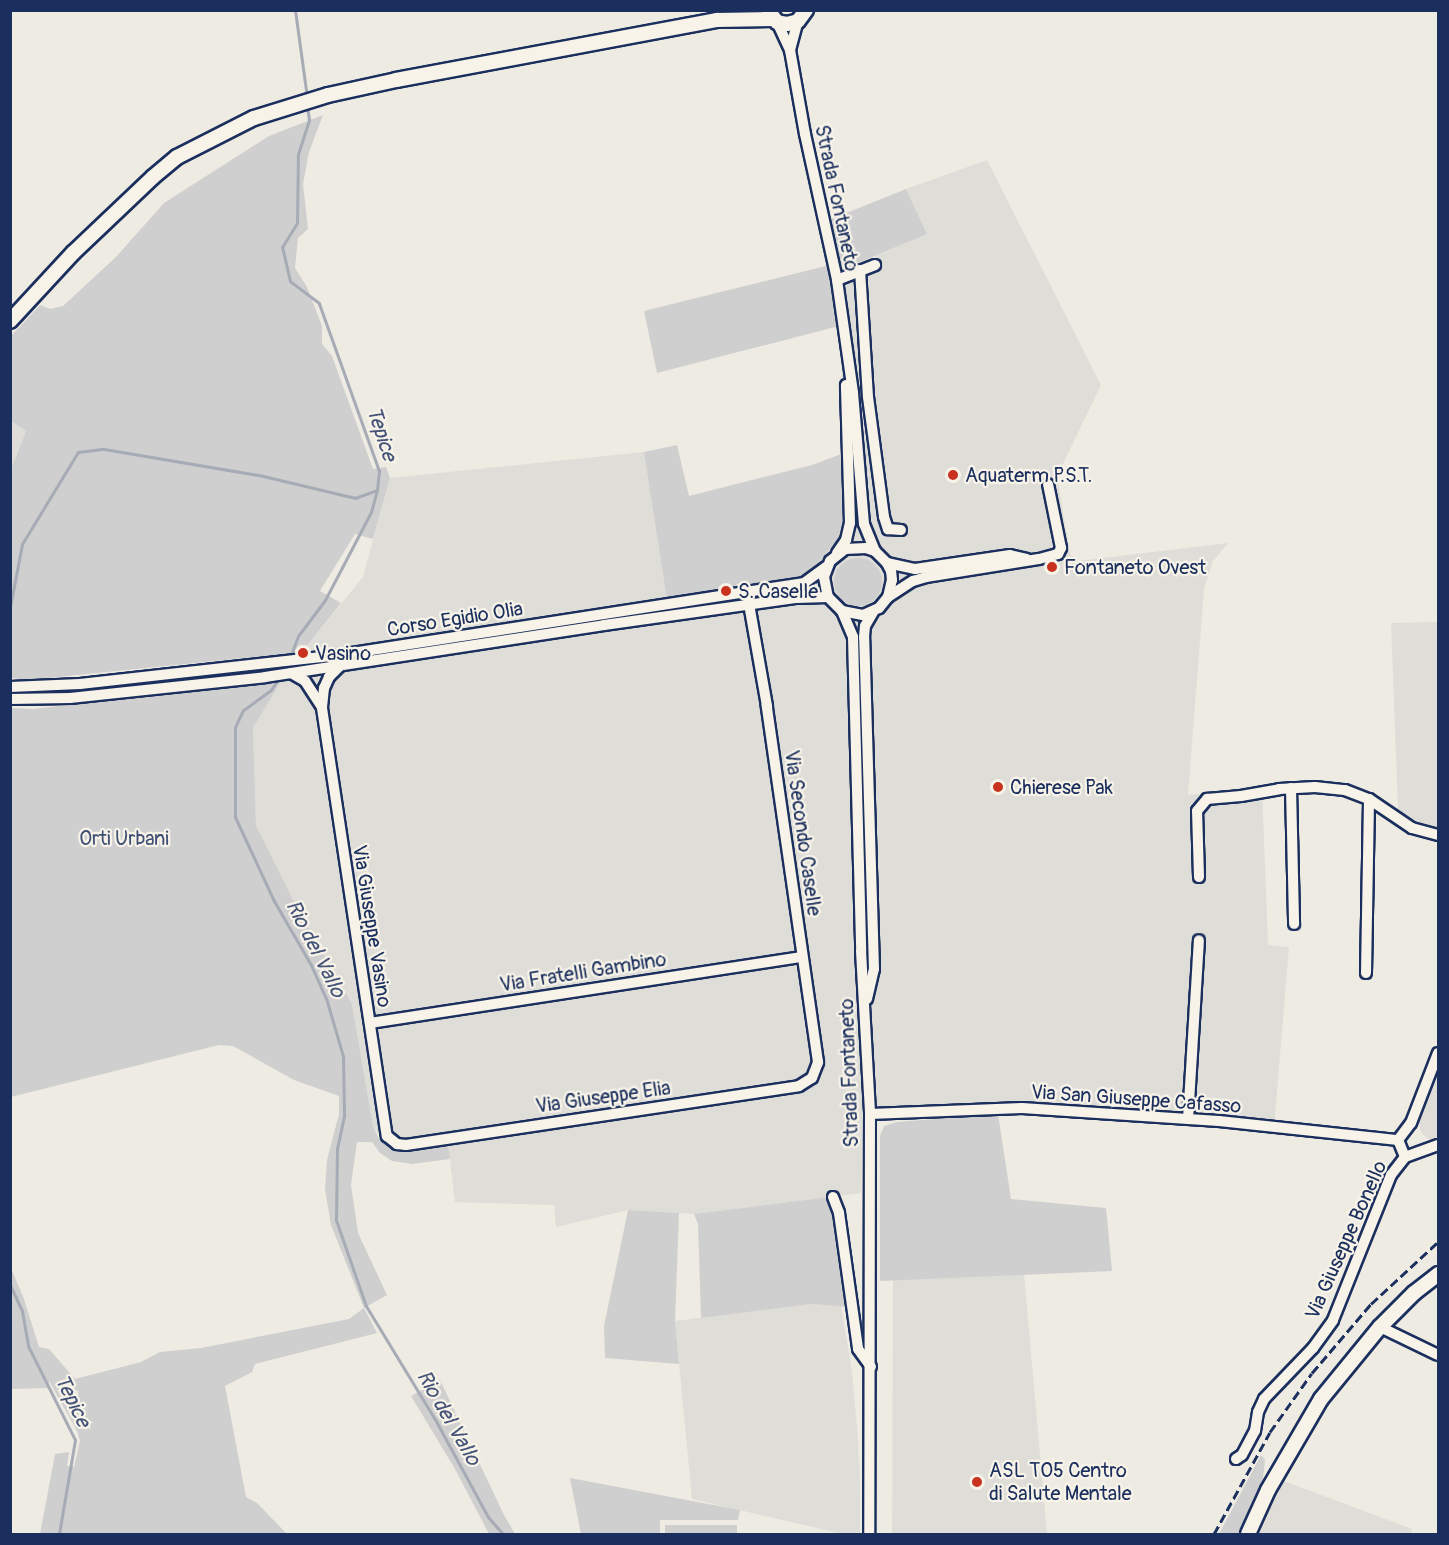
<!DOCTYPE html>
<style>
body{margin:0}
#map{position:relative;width:1449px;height:1545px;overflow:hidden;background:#eeebe2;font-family:Pangolin,sans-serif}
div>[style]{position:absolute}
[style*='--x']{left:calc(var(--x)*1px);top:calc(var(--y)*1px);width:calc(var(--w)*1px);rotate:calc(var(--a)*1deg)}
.built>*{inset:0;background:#deddd8}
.green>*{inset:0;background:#cfcfcf}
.round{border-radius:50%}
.stream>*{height:3px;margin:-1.5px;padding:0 1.5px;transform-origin:1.5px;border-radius:1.5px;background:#a6abb5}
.roads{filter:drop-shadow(2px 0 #1b2f5e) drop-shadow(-2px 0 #1b2f5e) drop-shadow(0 2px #1b2f5e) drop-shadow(0 -2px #1b2f5e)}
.minor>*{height:10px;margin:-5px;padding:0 5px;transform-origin:5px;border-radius:5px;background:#f7f3e8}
.major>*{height:14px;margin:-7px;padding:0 7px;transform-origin:7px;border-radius:7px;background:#f7f3e8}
.rail>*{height:3px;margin-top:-1.5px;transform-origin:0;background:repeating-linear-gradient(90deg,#1b2f5e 0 9px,transparent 0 13.5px)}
.dots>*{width:16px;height:16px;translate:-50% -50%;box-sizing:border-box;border:3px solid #f7f3e8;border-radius:50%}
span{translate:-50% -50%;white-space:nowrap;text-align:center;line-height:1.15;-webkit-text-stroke:4.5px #f7f3e8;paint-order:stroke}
.street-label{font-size:20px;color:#1b2f5e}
.poi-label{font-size:20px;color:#1b2f5e}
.left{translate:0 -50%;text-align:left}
.park-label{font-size:20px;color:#3f4f75}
.water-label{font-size:21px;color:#455478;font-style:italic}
.frame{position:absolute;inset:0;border:12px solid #1b2f5e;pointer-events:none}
</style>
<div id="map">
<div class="built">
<div style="clip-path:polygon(987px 160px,1101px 385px,1057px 476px,1070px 554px,1078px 561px,1228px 543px,1213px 561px,1204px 589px,1188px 795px,1262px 787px,1268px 945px,1289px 947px,1274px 1128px,1042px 1104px,864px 1109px,861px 1193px,694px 1214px,628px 1210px,556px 1227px,554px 1205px,455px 1202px,448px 1144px,402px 1152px,386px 1145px,373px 1126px,352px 1004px,283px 883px,256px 825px,253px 728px,272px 693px,302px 652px,363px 577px,390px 478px,644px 452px,668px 587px,844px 454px,839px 271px,874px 265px,876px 256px,927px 234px,906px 189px)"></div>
<div style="clip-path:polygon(11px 421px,26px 431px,11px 469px)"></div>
<div style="clip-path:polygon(1438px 622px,1438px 830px,1428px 828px,1398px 809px,1391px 623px)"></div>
<div style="clip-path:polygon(1438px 1072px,1438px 1137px,1430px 1140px,1421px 1133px,1419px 1122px)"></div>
<div style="clip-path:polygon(1024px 1274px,1047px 1534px,892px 1534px,893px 1280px)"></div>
<div style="clip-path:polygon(812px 1304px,841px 1306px,852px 1371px,857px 1428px,860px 1476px,860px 1534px,843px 1534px,692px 1499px,675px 1321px)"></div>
<div style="clip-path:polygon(1281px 1480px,1412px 1529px,1411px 1534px,1255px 1534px)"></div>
</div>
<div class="green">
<div style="clip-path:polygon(323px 115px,309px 152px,303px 184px,308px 229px,298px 238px,295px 268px,307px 287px,322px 326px,322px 344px,332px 356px,373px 469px,386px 467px,390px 478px,373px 539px,355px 534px,320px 591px,341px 603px,302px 652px,29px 680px,11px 678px,11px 469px,26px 431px,11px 421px,11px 336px,40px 305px,50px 309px,63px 306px,116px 257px,164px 203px,269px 136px)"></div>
<div style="clip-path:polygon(906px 189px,927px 234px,839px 271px,829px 220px)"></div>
<div style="clip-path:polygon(830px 265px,839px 326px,657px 373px,644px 311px)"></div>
<div style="clip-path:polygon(677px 445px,689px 496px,812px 465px,844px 453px,845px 518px,840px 541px,833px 544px,815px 568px,805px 576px,667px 599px,644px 452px)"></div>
<div class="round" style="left:834px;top:558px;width:48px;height:48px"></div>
<div style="clip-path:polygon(281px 681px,253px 728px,256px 825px,294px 902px,352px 1004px,373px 1126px,378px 1137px,386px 1145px,402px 1152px,448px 1144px,450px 1159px,412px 1164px,392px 1161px,380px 1153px,372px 1142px,357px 1142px,351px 1185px,358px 1233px,387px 1295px,364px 1308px,377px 1333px,255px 1364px,252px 1372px,225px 1386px,246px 1497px,257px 1503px,287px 1534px,40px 1534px,55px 1454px,69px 1452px,67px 1466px,74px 1467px,80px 1441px,77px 1431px,49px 1381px,49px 1388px,11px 1389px,11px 1268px,24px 1299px,39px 1347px,49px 1349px,75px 1379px,141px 1362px,160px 1352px,201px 1348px,349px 1319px,364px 1308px,331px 1225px,325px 1189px,327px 1160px,339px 1114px,339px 1096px,294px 1080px,233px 1046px,219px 1045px,11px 1097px,11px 708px,33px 709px)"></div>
<div style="clip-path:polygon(998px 1114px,1011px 1199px,1106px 1208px,1112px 1271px,880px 1281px,880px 1136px,884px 1126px,897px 1122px)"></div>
<div style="clip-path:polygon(829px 1197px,834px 1206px,850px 1307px,812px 1304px,701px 1318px,698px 1224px,694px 1214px)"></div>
<div style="clip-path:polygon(628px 1210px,679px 1213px,675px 1321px,679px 1364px,605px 1358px,604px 1326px)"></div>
<div style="clip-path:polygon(440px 1380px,504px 1515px,515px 1534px,489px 1534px,455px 1469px,411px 1396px)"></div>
<div style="clip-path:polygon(1261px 1455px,1265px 1460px,1263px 1478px,1240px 1534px,1219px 1534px)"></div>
<div style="clip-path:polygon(570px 1478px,740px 1510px,738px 1520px,660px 1520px,660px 1534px,581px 1534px)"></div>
<div style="clip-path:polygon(665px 1525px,737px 1525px,737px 1534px,665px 1534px)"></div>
</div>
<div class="stream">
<div style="--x:295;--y:10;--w:89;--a:82.2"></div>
<div style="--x:10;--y:607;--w:64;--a:-79.2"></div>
<div style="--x:22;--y:544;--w:108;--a:-58.7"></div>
<div style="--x:78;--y:452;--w:26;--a:-7"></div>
<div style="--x:104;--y:449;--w:161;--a:9.6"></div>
<div style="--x:263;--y:476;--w:95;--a:13.4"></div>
<div style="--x:355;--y:498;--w:23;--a:-20"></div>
<div style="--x:377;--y:490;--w:19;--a:-84"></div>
<div style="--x:379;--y:471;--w:178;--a:-109.7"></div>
<div style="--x:319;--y:303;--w:36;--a:-143"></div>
<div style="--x:290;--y:281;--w:35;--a:-103"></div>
<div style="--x:282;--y:247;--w:28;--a:-58"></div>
<div style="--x:297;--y:223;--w:69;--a:-89.2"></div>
<div style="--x:298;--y:154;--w:36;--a:-72"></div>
<div style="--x:309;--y:120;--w:15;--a:-98"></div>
<div style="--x:290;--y:657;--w:22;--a:-69"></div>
<div style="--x:298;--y:636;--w:45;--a:-53.1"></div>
<div style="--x:325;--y:600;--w:99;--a:-62.4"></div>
<div style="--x:371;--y:512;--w:23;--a:-75"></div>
<div style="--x:279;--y:678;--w:14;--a:124"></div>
<div style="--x:271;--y:690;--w:34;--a:144"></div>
<div style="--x:243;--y:710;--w:19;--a:115"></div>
<div style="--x:235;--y:727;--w:90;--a:90"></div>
<div style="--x:235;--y:817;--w:93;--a:65.1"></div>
<div style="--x:274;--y:901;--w:74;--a:60"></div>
<div style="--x:311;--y:965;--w:36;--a:66"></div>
<div style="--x:326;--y:998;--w:60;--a:73.7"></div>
<div style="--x:343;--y:1056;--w:60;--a:89"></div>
<div style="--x:344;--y:1116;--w:33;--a:102"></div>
<div style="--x:337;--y:1148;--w:72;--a:90.8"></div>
<div style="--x:336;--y:1220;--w:91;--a:70.8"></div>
<div style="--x:366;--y:1306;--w:137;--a:58.7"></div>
<div style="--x:437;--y:1423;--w:107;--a:61.5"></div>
<div style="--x:488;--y:1517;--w:23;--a:49"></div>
<div style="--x:10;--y:1285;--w:29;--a:65"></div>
<div style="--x:22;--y:1311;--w:36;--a:80"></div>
<div style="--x:28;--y:1346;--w:105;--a:63.4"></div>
<div style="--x:75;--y:1440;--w:95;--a:99.7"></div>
</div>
<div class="roads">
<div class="minor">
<div style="--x:777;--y:22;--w:31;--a:65"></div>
<div style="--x:790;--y:50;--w:85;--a:79.9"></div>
<div style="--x:805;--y:134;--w:149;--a:77.6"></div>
<div style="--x:837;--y:280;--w:114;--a:81.9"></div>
<div style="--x:853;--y:393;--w:131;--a:85.2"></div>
<div style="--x:864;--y:524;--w:29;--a:68"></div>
<div style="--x:790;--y:50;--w:30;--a:-75"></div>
<div style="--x:860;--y:270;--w:127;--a:86.4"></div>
<div style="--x:868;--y:397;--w:121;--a:82.4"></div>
<div style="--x:884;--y:517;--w:13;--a:72"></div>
<div style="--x:888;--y:529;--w:13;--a:4"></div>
<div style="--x:837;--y:280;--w:41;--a:-21.5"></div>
<div style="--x:837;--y:553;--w:16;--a:-55"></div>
<div style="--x:846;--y:540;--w:17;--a:-77"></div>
<div style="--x:850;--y:523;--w:138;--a:-91.7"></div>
<div style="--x:887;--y:563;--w:29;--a:12"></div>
<div style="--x:915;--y:569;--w:96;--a:-8.4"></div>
<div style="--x:1010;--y:555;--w:17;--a:13"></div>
<div style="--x:888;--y:597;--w:30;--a:-33"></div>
<div style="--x:913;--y:581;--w:14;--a:-17"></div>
<div style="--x:926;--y:577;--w:114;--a:-9.1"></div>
<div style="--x:1039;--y:559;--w:20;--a:-15"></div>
<div style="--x:1058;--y:554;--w:7;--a:-63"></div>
<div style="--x:1061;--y:548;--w:65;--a:-101.5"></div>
<div style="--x:842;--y:611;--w:21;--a:11"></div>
<div style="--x:863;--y:615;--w:17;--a:-24"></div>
<div style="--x:879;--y:608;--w:14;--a:-51"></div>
<div style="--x:888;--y:597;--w:17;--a:-77"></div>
<div style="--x:892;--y:580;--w:9;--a:-96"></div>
<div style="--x:891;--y:571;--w:9;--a:-117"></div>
<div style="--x:887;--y:563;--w:17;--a:-135"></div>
<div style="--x:875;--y:551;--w:9;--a:-162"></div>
<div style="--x:866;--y:548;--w:21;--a:177"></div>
<div style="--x:845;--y:549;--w:19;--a:141"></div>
<div style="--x:830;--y:561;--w:17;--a:111"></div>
<div style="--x:824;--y:577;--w:20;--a:79"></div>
<div style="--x:828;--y:597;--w:20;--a:45"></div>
<div style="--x:842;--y:611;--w:28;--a:67"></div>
<div style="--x:853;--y:637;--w:314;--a:88.5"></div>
<div style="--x:861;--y:951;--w:163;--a:86.8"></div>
<div style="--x:870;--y:1114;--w:420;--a:90.1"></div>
<div style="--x:341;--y:665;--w:17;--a:135"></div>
<div style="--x:329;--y:677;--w:12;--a:114"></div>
<div style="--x:324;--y:688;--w:20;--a:96"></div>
<div style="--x:322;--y:708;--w:433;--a:81.4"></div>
<div style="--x:387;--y:1136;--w:13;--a:39"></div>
<div style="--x:397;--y:1144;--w:9;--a:6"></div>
<div style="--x:406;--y:1145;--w:397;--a:-8.5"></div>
<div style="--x:799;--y:1086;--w:15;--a:-32"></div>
<div style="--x:812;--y:1078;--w:17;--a:-69"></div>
<div style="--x:818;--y:1062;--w:360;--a:-98.2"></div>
<div style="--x:767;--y:706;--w:116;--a:-100"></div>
<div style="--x:291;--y:673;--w:16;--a:30"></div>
<div style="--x:305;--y:681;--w:31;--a:57"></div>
<div style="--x:10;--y:687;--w:70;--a:-2.5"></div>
<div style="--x:80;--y:684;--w:261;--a:-6.4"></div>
<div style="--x:339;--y:655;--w:471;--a:-8.8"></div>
<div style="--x:804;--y:583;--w:27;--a:-36"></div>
<div style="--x:10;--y:699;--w:60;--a:-1"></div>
<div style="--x:70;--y:698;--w:196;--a:-6.1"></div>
<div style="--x:265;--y:677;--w:343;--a:-8.7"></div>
<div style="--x:604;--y:625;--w:195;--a:-8"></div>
<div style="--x:797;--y:598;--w:31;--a:-2"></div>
<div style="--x:1291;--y:788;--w:136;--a:88.7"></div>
<div style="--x:1199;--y:877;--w:66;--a:-91.7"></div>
<div style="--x:1197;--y:811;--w:16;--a:-50"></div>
<div style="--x:1207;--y:799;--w:34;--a:-5"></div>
<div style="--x:1241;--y:796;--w:39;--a:-10"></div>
<div style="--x:1279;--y:789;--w:36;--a:-3"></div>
<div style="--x:1315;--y:787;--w:30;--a:6"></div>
<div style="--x:1345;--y:790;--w:26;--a:21"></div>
<div style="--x:1369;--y:799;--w:52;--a:34"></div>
<div style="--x:1412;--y:828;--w:27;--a:15"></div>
<div style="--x:1366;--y:973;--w:174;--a:-89"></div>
<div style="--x:867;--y:999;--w:31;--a:-77"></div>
<div style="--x:874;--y:969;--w:332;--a:-91.7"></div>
<div style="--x:864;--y:637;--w:11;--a:-85"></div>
<div style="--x:865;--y:626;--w:16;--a:-60"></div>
<div style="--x:370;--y:1023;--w:437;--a:-8.7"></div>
<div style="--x:870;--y:1114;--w:152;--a:-2.3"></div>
<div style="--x:1022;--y:1108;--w:197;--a:3.8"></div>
<div style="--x:1219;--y:1121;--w:180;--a:6.1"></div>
<div style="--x:1188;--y:1119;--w:179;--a:-86.5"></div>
<div style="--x:1398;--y:1140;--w:21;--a:-53"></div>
<div style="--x:1411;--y:1123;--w:75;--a:-68.9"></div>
<div style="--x:1405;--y:1157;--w:35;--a:-20"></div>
<div style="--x:833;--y:1197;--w:17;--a:69"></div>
<div style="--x:839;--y:1213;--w:137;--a:82"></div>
<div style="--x:858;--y:1349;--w:22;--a:54"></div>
<div style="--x:1380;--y:1327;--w:64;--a:25.8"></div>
<div style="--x:1236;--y:1459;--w:7;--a:-34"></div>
<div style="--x:1242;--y:1455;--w:27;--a:-62"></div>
<div style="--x:1255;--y:1431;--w:19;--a:-81"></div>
<div style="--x:1258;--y:1412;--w:14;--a:-65"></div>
<div style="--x:1264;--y:1399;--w:71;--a:-46.1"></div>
<div style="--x:1313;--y:1348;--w:34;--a:-54"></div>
<div style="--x:1333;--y:1320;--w:156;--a:-68.2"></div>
<div style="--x:1391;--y:1175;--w:23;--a:-52"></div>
<div style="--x:1405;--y:1157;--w:18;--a:-112"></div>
</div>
<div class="major">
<div style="--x:769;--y:12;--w:13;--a:51"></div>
<div style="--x:777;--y:22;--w:10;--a:11"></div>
<div style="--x:787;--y:24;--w:11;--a:-15"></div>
<div style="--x:798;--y:21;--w:14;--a:-54"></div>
<div style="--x:10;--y:321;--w:93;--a:-47.2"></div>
<div style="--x:73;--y:253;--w:110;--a:-43.5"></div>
<div style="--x:153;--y:177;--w:31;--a:-40"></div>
<div style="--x:177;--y:157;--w:86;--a:-26.9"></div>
<div style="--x:254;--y:118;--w:77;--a:-17.3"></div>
<div style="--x:328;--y:95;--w:70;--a:-12.4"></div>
<div style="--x:396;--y:80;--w:327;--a:-10.6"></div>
<div style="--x:717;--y:20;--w:56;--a:-1"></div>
<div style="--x:1248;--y:1534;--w:48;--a:-65.6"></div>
<div style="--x:1268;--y:1490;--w:105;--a:-59.8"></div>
<div style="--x:1321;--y:1399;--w:93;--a:-50.7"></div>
<div style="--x:1380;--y:1327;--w:48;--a:-45"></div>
<div style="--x:1414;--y:1293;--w:31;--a:-38"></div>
</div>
</div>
<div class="rail">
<div style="--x:1214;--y:1534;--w:116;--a:-61.2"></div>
<div style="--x:1270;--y:1432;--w:72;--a:-54.6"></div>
<div style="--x:1312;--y:1373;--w:91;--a:-49.5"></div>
<div style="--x:1371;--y:1304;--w:91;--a:-42.8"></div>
</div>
<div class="dots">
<div style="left:953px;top:475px;background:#c8321e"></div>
<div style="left:1052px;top:567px;background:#c8321e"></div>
<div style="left:726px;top:591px;background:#c8321e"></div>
<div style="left:303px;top:653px;background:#c8321e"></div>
<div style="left:998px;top:787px;background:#c8321e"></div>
<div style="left:977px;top:1482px;background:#c8321e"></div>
</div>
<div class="street-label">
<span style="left:837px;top:198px;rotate:78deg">Strada Fontaneto</span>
<span style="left:455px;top:619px;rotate:-9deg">Corso Egidio Olia</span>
<span style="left:803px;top:833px;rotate:82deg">Via Secondo Caselle</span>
<span style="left:372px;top:926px;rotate:81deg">Via Giuseppe Vasino</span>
<span style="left:583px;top:972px;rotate:-9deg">Via Fratelli Gambino</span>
<span style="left:849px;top:1073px;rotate:-92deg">Strada Fontaneto</span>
<span style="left:603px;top:1097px;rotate:-8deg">Via Giuseppe Elia</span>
<span style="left:1136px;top:1099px;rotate:4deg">Via San Giuseppe Cafasso</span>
<span style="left:1346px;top:1240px;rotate:-66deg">Via Giuseppe Bonello</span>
</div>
<div class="poi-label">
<span class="left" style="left:965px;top:475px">Aquaterm P.S.T.</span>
<span class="left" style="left:1064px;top:567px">Fontaneto Ovest</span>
<span class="left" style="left:738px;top:591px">S. Caselle</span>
<span class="left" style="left:315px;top:653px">Vasino</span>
<span class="left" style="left:1010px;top:787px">Chierese Pak</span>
<span class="left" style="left:989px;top:1482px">ASL TO5 Centro<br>di Salute Mentale</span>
</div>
<div class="park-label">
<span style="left:124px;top:838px">Orti Urbani</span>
</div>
<div class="water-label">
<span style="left:381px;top:434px;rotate:72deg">Tepice</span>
<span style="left:315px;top:949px;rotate:63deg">Rio del Vallo</span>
<span style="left:72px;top:1401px;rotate:64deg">Tepice</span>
<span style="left:448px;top:1418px;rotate:60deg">Rio del Vallo</span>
</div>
<div class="frame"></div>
</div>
